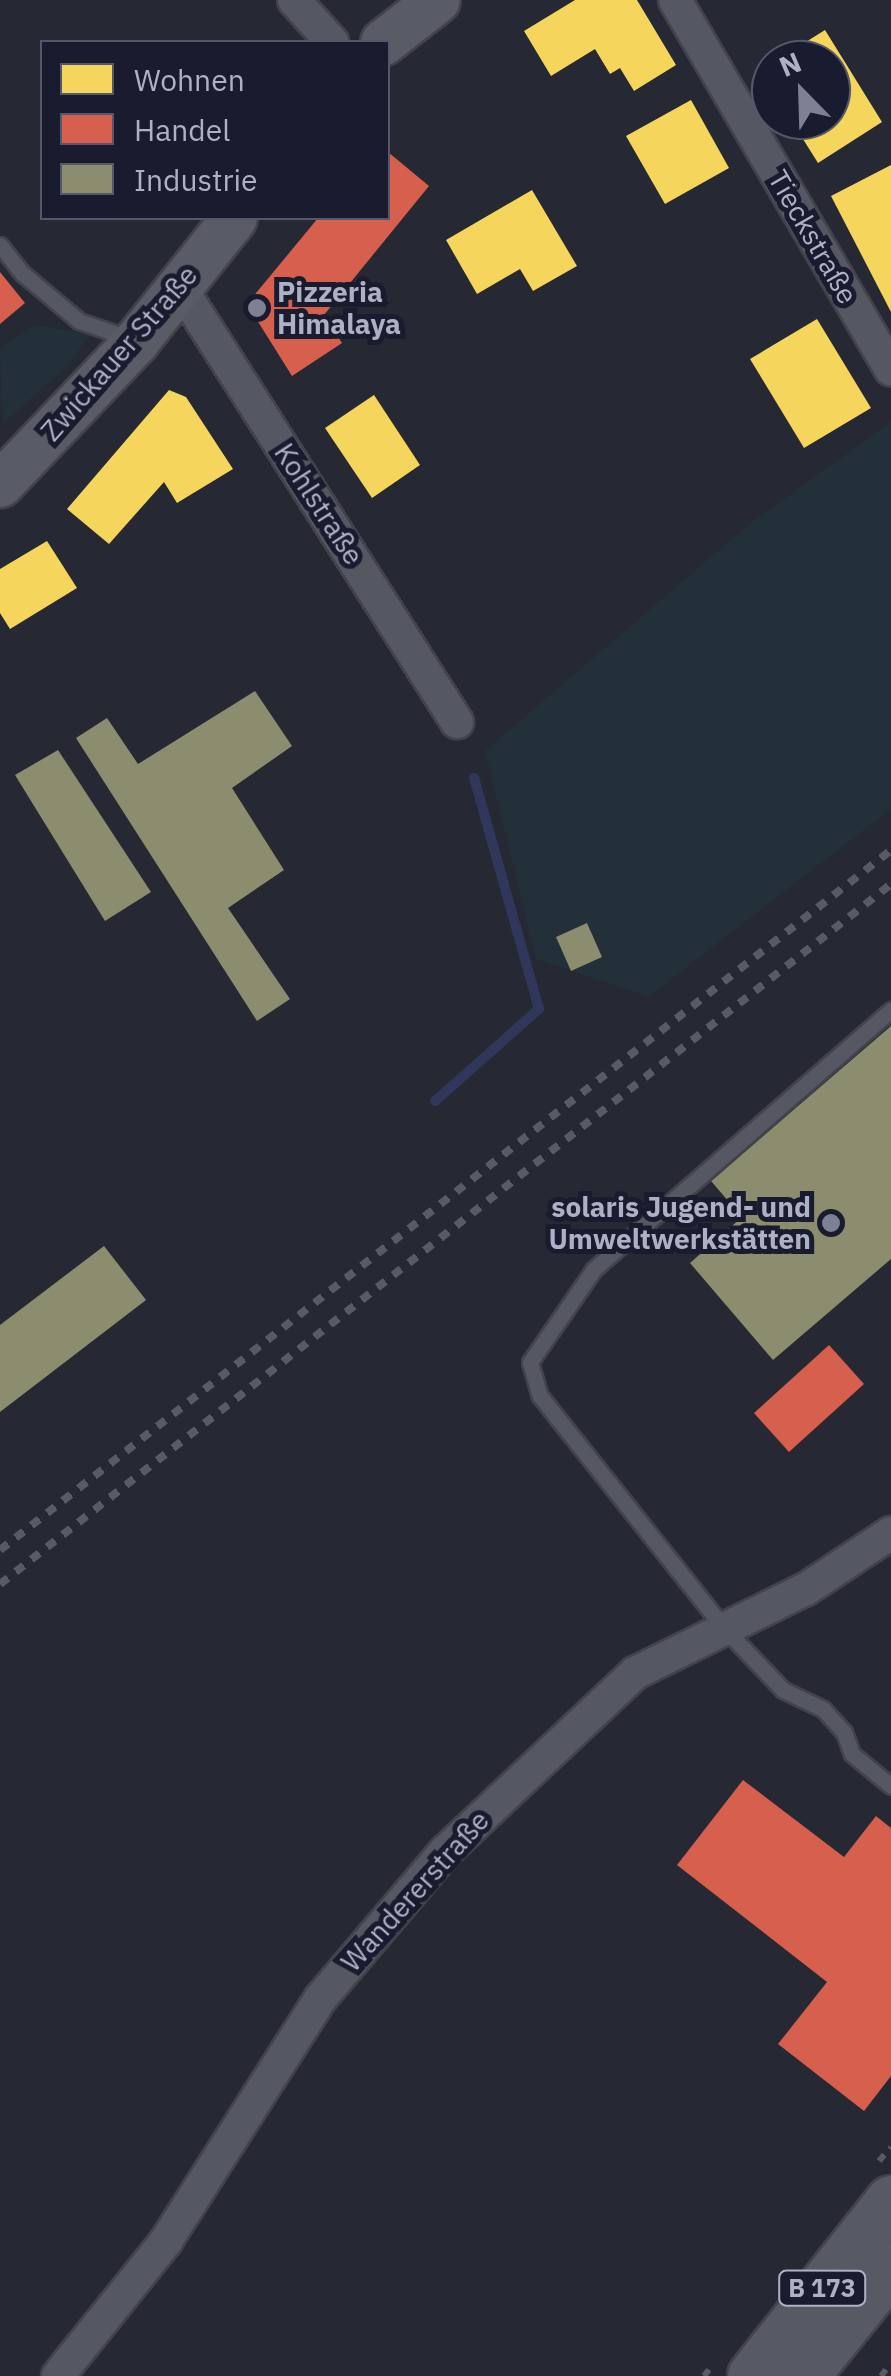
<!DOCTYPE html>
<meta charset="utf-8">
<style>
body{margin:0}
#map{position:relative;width:891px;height:2376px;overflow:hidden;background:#262833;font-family:"IBM Plex Sans",sans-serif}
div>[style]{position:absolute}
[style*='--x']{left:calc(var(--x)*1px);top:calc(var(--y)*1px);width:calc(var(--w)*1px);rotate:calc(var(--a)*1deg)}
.green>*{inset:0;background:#233039}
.homes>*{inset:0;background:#f6d55c}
.shops>*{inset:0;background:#d6604d}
.industry>*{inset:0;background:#8c8c6e}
.stream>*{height:10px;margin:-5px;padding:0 5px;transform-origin:5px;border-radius:5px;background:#30375b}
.path>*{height:6px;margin-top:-3px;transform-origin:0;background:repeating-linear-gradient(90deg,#575b64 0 8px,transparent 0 16px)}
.roads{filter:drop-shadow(2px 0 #42434c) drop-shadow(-2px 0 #42434c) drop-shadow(0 2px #42434c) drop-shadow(0 -2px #42434c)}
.service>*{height:15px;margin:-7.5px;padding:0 7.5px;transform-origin:7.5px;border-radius:7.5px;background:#555762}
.minor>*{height:32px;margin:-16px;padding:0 16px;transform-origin:16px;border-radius:16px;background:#555762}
.secondary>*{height:45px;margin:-22.5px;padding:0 22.5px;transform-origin:22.5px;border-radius:22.5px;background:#595b66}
.primary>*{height:50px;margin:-25px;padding:0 25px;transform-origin:25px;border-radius:25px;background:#575964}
.rail>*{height:8px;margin-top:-4px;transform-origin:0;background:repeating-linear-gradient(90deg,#595b64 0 10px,transparent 0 20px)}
.dots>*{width:28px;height:28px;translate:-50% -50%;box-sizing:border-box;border:5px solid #191c2e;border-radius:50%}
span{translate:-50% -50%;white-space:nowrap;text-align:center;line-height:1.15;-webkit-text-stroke:10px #191c2e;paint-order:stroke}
.shield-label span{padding:2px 8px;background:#191c2e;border:2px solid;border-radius:8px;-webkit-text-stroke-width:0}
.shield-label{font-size:25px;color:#aeb1c6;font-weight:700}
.street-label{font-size:28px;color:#aeb1c6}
.poi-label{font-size:28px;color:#aeb1c6;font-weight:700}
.left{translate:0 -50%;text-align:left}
.right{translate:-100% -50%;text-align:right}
.legend{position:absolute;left:40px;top:40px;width:350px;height:180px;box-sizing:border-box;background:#191c2e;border:2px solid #55586b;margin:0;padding:12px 18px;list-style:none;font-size:30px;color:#aeb1c6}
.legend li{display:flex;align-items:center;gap:20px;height:50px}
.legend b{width:50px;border:2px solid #55586b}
.north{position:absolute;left:751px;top:40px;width:100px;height:100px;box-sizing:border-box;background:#191c2e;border:2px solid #55586b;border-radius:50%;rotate:337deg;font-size:28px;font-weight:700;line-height:40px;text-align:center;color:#aeb1c6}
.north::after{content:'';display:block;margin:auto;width:35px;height:45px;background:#7e8193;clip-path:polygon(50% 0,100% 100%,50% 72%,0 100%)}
</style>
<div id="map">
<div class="green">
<div style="clip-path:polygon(35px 325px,90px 334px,68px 366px,2px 424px,0 348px)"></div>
<div style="clip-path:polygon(891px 422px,891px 809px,648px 997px,536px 959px,485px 751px,749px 524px)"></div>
</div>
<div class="homes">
<div style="clip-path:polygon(575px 0,637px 0,676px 65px,634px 91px,620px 68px,610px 74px,595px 49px,551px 76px,524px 31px)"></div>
<div style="clip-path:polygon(825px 30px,882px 122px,818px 163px,791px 120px,831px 120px,831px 60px,777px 60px)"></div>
<div style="clip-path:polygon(691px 100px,729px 168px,665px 204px,626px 136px)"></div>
<div style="clip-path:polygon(891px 165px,891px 312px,831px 196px)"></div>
<div style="clip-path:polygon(532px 190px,577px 266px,533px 291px,520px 269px,477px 294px,446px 240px)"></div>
<div style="clip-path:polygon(817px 319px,871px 408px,804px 448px,750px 359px)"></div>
<div style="clip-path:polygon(169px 390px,186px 397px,233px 469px,177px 503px,164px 482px,109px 544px,67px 509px)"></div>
<div style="clip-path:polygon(374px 395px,420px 465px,372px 498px,325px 428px)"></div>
<div style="clip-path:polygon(47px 541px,77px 588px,10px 629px,0 613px,0 569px)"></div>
</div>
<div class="shops">
<div style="clip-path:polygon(388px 152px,429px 186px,324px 315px,342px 343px,292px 376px,247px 304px,318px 218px,388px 218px)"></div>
<div style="clip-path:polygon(0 272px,25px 303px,0 324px)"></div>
<div style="clip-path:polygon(829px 1345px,864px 1384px,789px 1452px,754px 1413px)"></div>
<div style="clip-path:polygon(743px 1780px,844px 1857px,876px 1816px,891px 1828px,891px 2076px,864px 2111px,778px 2044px,827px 1982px,677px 1865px)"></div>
</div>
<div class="industry">
<div style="clip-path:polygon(255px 691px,292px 746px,232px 788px,284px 870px,228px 908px,290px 999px,257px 1021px,76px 738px,107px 718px,138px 764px)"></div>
<div style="clip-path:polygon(58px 750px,151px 892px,105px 921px,15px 775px)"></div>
<div style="clip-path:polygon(587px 923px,602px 957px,571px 971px,556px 937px)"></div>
<div style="clip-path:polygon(891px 1026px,891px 1259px,773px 1360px,690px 1263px,742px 1217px,711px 1181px)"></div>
<div style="clip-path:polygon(104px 1246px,146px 1300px,0 1412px,0 1325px)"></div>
</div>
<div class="stream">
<div style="--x:435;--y:1101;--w:139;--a:-41.5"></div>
<div style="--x:539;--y:1009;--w:240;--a:-105.7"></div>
</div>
<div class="path">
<div style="--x:879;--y:2161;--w:18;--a:-49"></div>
<div style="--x:704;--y:2376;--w:14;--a:-51"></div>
<div style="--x:881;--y:2376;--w:16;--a:-52"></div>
</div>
<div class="roads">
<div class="service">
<div style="--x:0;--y:245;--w:36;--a:52"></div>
<div style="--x:22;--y:273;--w:75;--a:40.1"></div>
<div style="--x:79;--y:321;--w:56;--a:18.8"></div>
<div style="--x:891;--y:1010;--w:394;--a:138.9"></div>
<div style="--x:594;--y:1269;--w:113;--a:124.5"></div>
<div style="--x:530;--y:1362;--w:35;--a:74"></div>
<div style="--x:540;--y:1396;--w:293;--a:51.6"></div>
<div style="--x:722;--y:1626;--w:88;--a:46.4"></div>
<div style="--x:783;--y:1690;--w:44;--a:25.4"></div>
<div style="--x:823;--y:1709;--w:31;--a:48"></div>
<div style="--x:844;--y:1732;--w:23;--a:70"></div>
<div style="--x:852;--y:1754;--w:50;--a:39.4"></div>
</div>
<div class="minor">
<div style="--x:294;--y:0;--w:57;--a:47.9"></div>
<div style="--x:675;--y:0;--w:428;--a:59.7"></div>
<div style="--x:180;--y:287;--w:516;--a:57.51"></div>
<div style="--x:58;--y:2376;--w:173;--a:-51.3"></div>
<div style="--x:166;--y:2241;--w:288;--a:-57.5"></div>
<div style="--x:321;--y:1998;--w:192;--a:-49.7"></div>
<div style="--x:445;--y:1852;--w:261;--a:-43.3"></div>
<div style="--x:635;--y:1673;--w:191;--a:-26.2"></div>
<div style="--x:806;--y:1589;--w:102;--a:-33.4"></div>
</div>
<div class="secondary">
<div style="--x:383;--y:42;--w:68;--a:-37.9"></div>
<div style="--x:0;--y:484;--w:197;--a:-46.4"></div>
<div style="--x:136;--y:341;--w:157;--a:-51.5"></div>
</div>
<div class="primary">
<div style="--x:753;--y:2376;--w:223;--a:-51.7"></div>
<div style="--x:804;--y:2376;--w:139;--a:-51.1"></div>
</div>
</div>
<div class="rail">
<div style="--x:0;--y:1550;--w:1133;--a:-38.15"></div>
<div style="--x:0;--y:1584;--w:1133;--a:-38.15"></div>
</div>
<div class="dots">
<div style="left:257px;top:308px;background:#7e8193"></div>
<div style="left:831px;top:1223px;background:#7e8193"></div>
</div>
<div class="shield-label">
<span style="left:822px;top:2288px">B 173</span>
</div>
<div class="street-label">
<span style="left:813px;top:237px;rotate:60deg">Tieckstraße</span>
<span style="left:119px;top:353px;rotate:-49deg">Zwickauer Straße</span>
<span style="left:319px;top:504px;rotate:57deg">Kohlstraße</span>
<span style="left:415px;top:1891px;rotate:-48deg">Wandererstraße</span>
</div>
<div class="poi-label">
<span class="left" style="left:277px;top:308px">Pizzeria<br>Himalaya</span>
<span class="right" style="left:811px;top:1223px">solaris Jugend- und<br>Umweltwerkstätten</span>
</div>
<ul class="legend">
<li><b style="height:28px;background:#f6d55c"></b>Wohnen</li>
<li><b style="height:28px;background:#d6604d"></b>Handel</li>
<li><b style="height:28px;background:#8c8c6e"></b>Industrie</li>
</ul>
<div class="north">N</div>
</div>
